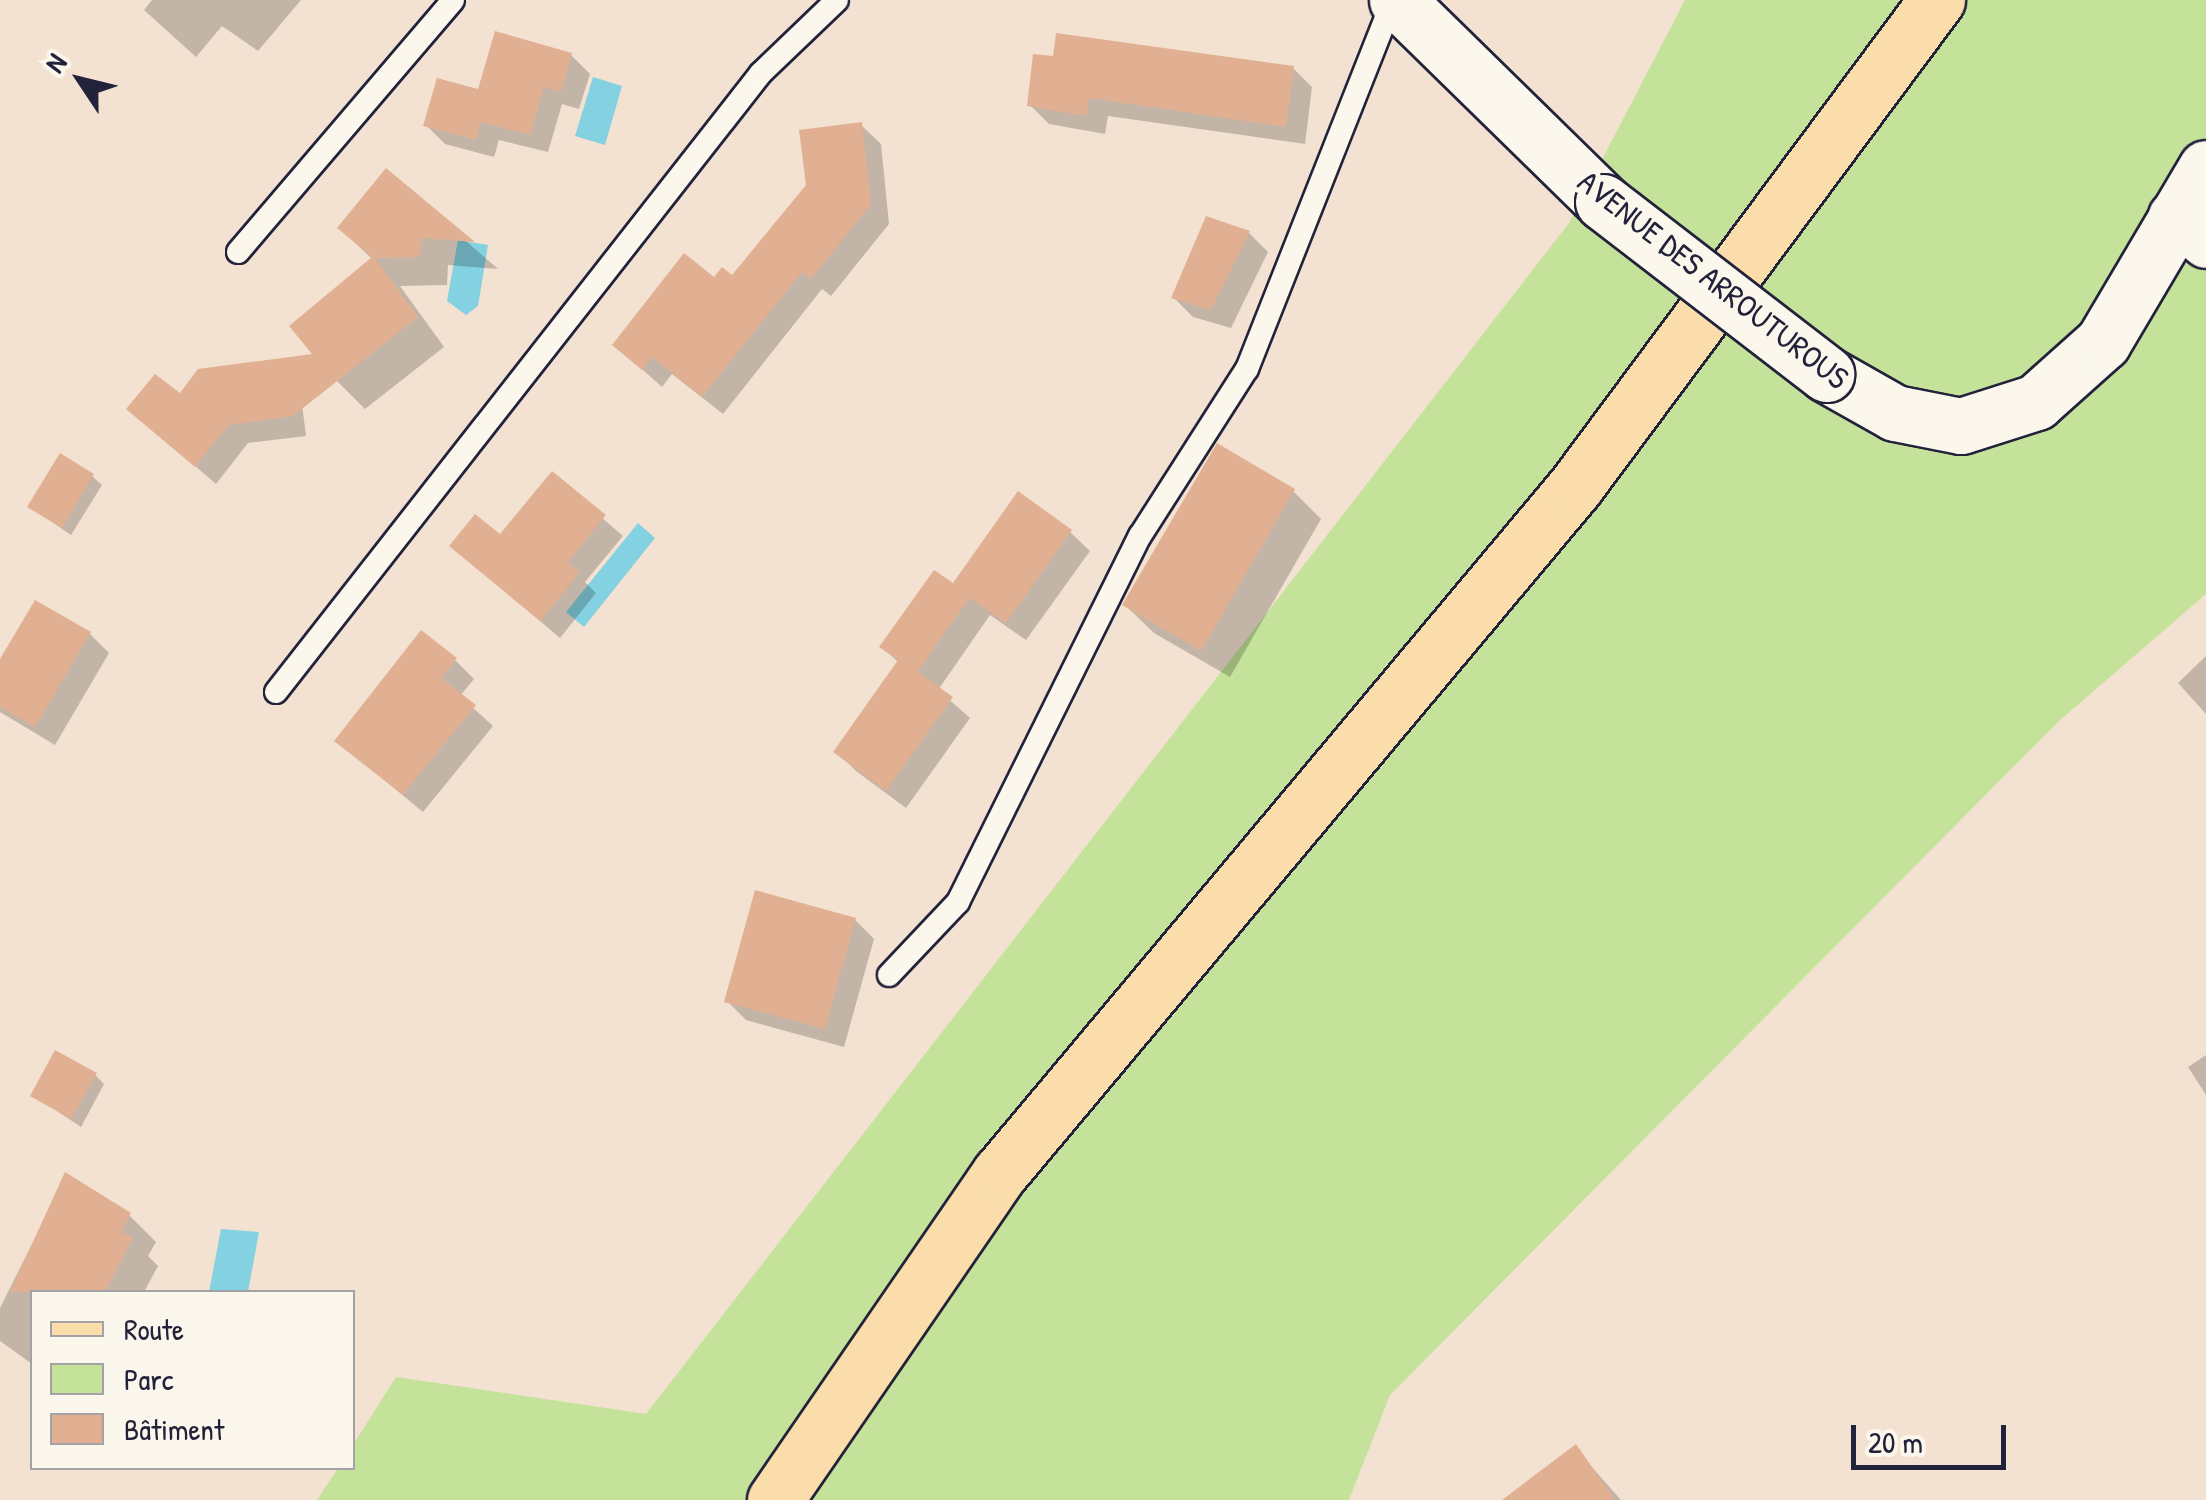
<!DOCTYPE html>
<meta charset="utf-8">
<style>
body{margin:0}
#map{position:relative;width:2206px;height:1500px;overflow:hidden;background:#f3e2d1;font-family:"Patrick Hand",sans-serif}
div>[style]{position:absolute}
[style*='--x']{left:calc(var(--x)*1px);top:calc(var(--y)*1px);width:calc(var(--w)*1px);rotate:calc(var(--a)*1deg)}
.green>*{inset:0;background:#c4e299}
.water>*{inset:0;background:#84d1e2}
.shadow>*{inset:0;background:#0003}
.building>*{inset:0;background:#e1b092}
.roads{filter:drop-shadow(2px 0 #22223b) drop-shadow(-2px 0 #22223b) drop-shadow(0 2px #22223b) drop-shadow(0 -2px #22223b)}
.service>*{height:22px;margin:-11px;padding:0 11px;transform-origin:11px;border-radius:11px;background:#fbf7ec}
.minor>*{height:48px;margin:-24px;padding:0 24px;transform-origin:24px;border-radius:24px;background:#fbf7ec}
.tertiary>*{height:55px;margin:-27.5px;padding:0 27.5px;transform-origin:27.5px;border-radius:27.5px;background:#fbf7ec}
.primary>*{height:55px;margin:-27.5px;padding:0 27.5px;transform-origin:27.5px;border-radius:27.5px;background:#faddab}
.bridges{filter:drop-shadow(2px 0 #22223b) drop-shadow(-2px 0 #22223b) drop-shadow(0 2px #22223b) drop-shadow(0 -2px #22223b)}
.tertiary-bridge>*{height:55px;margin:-27.5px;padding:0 27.5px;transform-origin:27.5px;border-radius:27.5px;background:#fbf7ec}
span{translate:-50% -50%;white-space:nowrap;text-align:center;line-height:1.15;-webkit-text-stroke:10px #fbf7ec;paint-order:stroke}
.street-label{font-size:32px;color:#22223b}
.legend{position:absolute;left:30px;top:1290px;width:325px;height:180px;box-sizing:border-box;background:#fbf7ec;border:2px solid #a4a2a5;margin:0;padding:12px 18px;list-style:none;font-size:30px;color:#22223b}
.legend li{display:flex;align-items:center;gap:20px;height:50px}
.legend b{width:50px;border:2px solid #a4a2a5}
.north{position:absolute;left:30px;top:30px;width:100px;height:100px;-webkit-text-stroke:8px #fbf7ec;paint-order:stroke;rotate:305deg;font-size:28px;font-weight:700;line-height:40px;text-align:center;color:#22223b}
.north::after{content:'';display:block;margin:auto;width:35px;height:45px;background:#22223b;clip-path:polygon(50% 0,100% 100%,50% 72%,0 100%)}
.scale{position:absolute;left:1851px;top:1425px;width:155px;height:45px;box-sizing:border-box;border:5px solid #22223b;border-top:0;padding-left:12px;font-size:30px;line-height:35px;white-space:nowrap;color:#22223b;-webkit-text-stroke:8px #fbf7ec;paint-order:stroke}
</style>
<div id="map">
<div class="green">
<div style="clip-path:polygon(1685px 0,2206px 0,2206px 594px,2059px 721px,1390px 1395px,1349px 1500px,317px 1500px,338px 1468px,352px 1468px,353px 1445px,396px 1377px,646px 1414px,1569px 223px)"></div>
</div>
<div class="water">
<div style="clip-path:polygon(593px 77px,622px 86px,605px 145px,575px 136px)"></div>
<div style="clip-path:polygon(458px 240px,488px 245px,478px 306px,466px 315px,447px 301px)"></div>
<div style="clip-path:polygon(638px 523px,655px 538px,584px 627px,566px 612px)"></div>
<div style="clip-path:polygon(221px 1229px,259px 1232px,248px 1292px,209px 1292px)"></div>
</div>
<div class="shadow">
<div style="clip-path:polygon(152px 0,301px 0,258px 51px,222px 26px,196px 57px,144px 10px)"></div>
<div style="clip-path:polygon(571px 55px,590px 74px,579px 109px,562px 104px,548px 152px,499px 140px,494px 157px,445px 144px,426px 125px)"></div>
<div style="clip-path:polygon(1293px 68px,1312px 87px,1305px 144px,1108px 116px,1105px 134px,1049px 124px,1030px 105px)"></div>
<div style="clip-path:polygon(861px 125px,881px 144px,889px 224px,831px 296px,822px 289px,723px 414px,672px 374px,662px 387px,615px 345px,732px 278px)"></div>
<div style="clip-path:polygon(386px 171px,498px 269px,448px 265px,447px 285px,400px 286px,444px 347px,365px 409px,337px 381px,372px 259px,340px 228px)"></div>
<div style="clip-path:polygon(1249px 233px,1268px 252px,1231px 328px,1193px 317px,1174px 298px)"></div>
<div style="clip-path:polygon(299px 380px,306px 436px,248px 443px,216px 484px,129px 409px)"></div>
<div style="clip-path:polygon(552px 475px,623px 536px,585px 582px,596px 593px,560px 638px,452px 546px,500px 538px)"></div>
<div style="clip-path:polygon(92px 476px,102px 485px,71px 535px,30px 507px)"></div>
<div style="clip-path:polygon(1293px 491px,1321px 519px,1230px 677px,1154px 633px,1125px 605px)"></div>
<div style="clip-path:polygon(1070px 532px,1090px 551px,1026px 640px,990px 615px,938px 690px,970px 718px,906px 808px,856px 771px,837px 752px,899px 663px,882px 647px,953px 587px)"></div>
<div style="clip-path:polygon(90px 634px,109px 653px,55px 745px,0 712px,0 664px)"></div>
<div style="clip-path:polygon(2206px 656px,2206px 714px,2178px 683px)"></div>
<div style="clip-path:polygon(455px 660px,474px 679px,460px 696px,493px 726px,423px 812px,337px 741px)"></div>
<div style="clip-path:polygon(855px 920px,874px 939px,844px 1047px,746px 1020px,727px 1001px)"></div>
<div style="clip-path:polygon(2206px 1055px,2206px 1095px,2188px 1067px)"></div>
<div style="clip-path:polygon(95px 1075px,104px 1084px,81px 1127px,33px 1095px)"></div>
<div style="clip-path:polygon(66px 1176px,129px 1215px,156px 1242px,148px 1256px,158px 1266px,144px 1292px,32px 1292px,32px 1364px,0 1341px,0 1308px)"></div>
<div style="clip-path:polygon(1575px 1448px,1621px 1500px,1506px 1500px)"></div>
</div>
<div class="building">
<div style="clip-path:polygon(495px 31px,572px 53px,561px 92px,544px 87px,530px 135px,481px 122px,476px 140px,423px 126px,437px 78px,478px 89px)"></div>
<div style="clip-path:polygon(1056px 33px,1294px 66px,1286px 127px,1089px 98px,1086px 116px,1027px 106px,1033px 54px,1053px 56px)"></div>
<div style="clip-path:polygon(862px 122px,871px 204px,811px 279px,802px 272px,702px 397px,652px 357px,642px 370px,612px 345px,684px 253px,714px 277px,722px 267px,732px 275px,806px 185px,799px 130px)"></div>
<div style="clip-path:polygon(386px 168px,475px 242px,421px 238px,420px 257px,375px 258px,418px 317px,293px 416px,229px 425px,195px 467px,126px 409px,155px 374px,180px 393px,198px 369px,312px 354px,289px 326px,372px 257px,337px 228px)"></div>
<div style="clip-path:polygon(1206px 216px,1250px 231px,1211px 310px,1171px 298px)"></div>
<div style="clip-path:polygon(1217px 443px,1295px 489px,1201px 651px,1122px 605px)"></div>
<div style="clip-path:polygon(60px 453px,94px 474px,62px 528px,27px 507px)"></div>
<div style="clip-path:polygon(552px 471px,606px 515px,567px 563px,580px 572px,540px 621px,449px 546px,475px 514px,500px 534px)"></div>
<div style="clip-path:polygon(1018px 491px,1072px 530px,1006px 623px,970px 598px,943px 635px,918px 672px,953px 697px,886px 791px,833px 752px,898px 660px,879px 647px,934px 570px,953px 583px)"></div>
<div style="clip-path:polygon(35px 600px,91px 632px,35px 727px,0 707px,0 659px)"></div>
<div style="clip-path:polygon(421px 630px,457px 658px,441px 678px,476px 705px,403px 795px,334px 741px)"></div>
<div style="clip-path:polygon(755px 890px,856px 918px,825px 1029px,724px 1002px)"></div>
<div style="clip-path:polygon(55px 1050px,97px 1073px,71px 1119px,30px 1096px)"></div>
<div style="clip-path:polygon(65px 1172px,131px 1213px,121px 1232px,133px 1237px,105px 1292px,10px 1292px)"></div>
<div style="clip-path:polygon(1576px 1444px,1615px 1500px,1502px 1500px)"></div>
</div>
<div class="roads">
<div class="service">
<div style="--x:238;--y:252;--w:331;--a:-49.5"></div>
<div style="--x:276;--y:692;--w:786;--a:-51.92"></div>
<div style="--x:761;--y:73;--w:105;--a:-43.8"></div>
<div style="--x:889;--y:975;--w:100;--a:-46.6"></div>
<div style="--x:958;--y:902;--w:409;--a:-63.6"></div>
<div style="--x:1140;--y:536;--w:198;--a:-57.4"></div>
<div style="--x:1247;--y:369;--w:397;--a:-68.4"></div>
</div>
<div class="minor">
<div style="--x:2173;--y:216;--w:43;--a:40.3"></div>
</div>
<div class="tertiary">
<div style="--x:1397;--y:0;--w:289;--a:44.4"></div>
<div style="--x:1826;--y:374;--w:79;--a:29.5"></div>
<div style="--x:1895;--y:413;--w:67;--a:11.1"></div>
<div style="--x:1961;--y:426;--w:79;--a:-17.7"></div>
<div style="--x:2036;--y:402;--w:90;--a:-41.8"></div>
<div style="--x:2103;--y:342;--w:202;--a:-59.4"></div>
</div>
<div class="primary">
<div style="--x:775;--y:1500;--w:397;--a:-55.5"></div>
<div style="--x:1000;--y:1173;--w:895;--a:-50.03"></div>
<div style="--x:1575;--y:487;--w:607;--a:-53.38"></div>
</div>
</div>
<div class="bridges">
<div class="tertiary-bridge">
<div style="--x:1603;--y:202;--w:282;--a:37.6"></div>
</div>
</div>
<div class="street-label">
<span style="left:1713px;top:280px;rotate:38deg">AVENUE DES ARROUTUROUS</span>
</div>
<ul class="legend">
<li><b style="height:12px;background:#faddab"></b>Route</li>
<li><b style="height:28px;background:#c4e299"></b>Parc</li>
<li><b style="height:28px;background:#e1b092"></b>Bâtiment</li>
</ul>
<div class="north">N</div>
<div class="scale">20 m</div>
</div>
